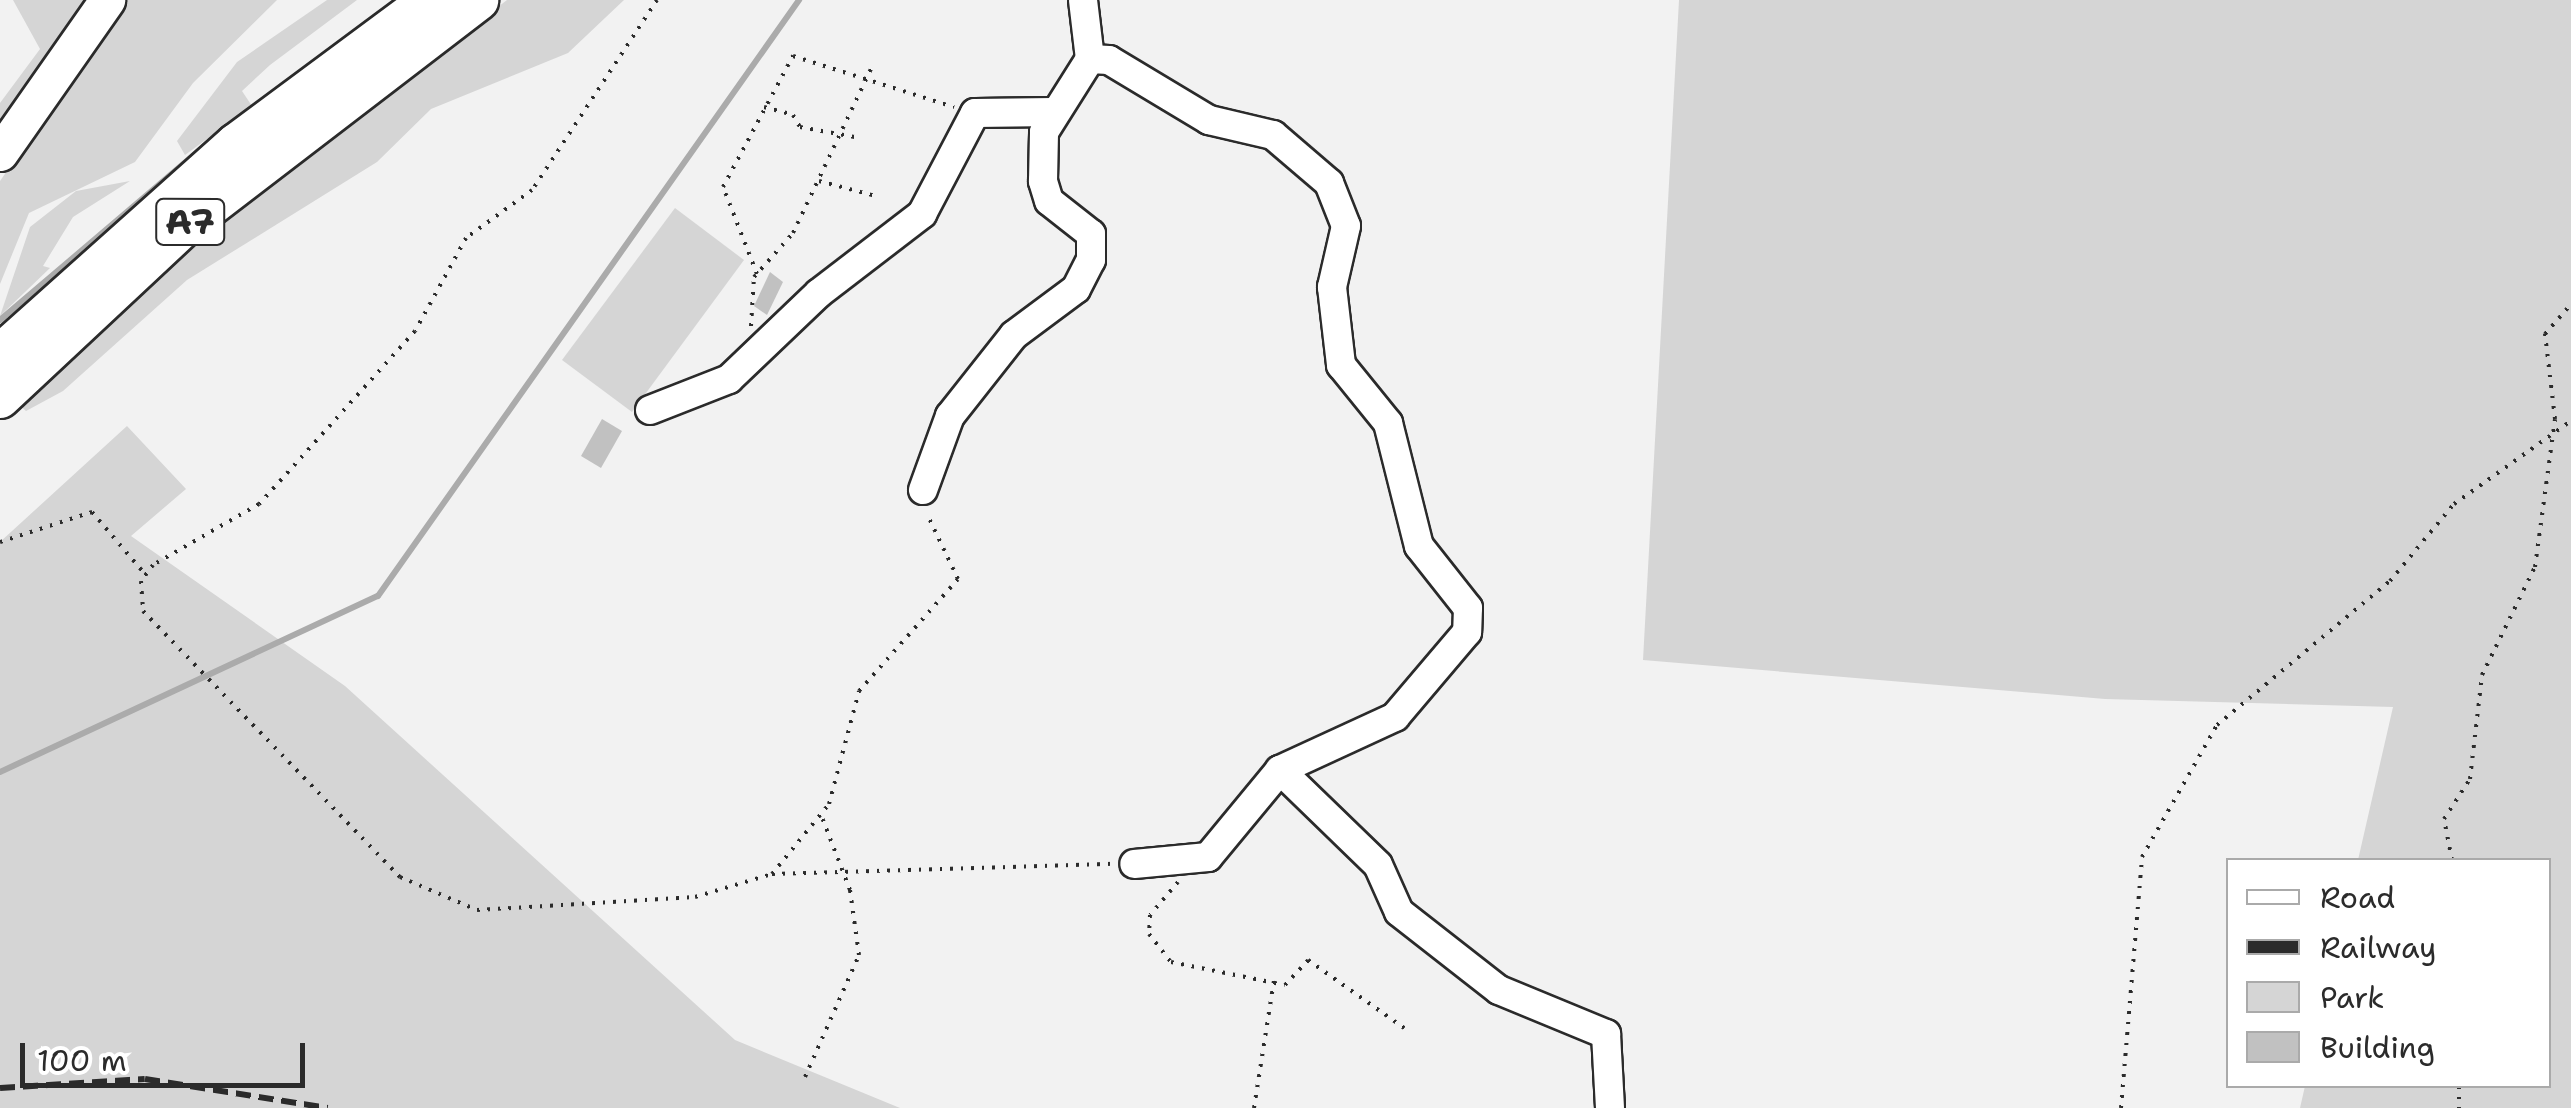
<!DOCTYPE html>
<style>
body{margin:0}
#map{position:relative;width:2571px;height:1108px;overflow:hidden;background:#f2f2f2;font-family:"Shantell Sans",sans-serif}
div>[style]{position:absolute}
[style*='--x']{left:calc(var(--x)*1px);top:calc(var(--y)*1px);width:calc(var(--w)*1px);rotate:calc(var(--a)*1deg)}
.green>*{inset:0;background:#d5d5d5}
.stream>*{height:6px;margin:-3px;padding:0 3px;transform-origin:3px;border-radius:3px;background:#ababab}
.building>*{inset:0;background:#c1c1c1}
.path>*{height:4px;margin-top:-2px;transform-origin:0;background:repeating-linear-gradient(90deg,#2b2b2b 0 2.5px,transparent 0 10.5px)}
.roads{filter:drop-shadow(2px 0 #2b2b2b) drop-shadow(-2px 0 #2b2b2b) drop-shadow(0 2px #2b2b2b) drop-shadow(0 -2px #2b2b2b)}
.minor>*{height:28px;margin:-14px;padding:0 14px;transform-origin:14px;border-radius:14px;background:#fff}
.major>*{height:35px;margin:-17.5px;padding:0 17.5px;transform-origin:17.5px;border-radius:17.5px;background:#fff}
.highway>*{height:40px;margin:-20px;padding:0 20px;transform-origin:20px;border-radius:20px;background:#fff}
.rail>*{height:6px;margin-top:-3px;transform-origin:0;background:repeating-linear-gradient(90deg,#2b2b2b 0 15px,transparent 0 23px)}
span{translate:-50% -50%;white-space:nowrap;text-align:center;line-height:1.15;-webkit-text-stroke:10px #fff;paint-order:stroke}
.shield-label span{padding:2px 8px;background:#fff;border:2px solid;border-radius:8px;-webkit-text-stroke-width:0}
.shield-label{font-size:35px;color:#2b2b2b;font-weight:700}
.legend{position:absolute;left:2226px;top:858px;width:325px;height:230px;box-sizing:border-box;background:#fff;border:2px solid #aaa;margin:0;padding:12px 18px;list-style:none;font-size:30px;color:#2b2b2b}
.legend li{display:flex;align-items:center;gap:20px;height:50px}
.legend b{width:50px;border:2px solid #aaa}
.scale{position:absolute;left:20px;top:1043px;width:285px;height:45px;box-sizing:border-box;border:5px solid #2b2b2b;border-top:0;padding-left:12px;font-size:30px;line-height:35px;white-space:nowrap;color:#2b2b2b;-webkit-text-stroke:8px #fff;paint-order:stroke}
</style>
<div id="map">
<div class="green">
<div style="clip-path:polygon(13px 0,87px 0,0 125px,0 103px,40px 49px)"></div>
<div style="clip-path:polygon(125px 0,277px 0,193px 83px,135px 162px,29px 213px,0 284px,0 181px)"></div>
<div style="clip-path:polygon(327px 0,357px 0,270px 65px,242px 91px,252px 106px,185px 155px,177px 141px,237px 62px)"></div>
<div style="clip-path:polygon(507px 0,624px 0,568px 53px,431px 109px,377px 162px,187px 280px,63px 391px,26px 411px,17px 403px,106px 310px)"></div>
<div style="clip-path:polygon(1679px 0,2571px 0,2571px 1108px,2300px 1108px,2305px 1086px,2548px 1086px,2548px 860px,2358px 860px,2393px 707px,2105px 699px,1643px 660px)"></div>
<div style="clip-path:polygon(130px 181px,73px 217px,43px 266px,50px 268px,0 316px,30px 227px,76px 191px)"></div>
<div style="clip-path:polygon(675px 208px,744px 260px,632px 412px,562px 360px)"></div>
<div style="clip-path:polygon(127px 426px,186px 489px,131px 536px,345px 686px,735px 1040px,900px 1108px,0 1108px,0 542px)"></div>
</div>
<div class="stream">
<div style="--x:0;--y:320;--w:276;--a:-40.4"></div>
<div style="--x:0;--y:772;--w:417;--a:-25"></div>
<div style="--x:378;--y:596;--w:730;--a:-54.76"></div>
</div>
<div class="building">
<div style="clip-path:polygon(770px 272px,783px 282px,767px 315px,754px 306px)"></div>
<div style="clip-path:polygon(602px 419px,622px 431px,601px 468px,581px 456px)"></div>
</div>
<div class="path">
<div style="--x:657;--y:0;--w:227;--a:123.3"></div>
<div style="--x:532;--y:190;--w:82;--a:144"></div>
<div style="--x:466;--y:238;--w:106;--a:118.7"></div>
<div style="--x:415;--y:331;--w:233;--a:132"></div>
<div style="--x:259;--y:504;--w:122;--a:150.1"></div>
<div style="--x:153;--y:565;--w:20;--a:127"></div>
<div style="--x:141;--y:581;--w:30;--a:86"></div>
<div style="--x:143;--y:611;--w:370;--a:46"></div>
<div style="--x:400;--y:877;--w:84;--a:23.2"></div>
<div style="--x:477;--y:910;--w:218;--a:-3.4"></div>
<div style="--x:695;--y:897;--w:80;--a:-16.6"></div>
<div style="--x:772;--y:874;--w:342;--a:-1.7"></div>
<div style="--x:764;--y:107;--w:30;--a:15"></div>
<div style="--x:793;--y:115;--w:14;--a:60"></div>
<div style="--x:800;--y:127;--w:61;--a:10.4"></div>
<div style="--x:819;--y:181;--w:62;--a:14.9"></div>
<div style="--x:757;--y:274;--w:93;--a:-111.3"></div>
<div style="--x:723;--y:187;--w:149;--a:-61.9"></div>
<div style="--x:793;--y:56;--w:169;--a:17.6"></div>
<div style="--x:751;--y:326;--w:49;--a:-86.5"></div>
<div style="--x:754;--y:277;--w:59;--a:-48.4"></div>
<div style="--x:793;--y:233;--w:184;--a:-64.6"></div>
<div style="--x:0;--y:542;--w:97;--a:-18.1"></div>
<div style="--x:92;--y:512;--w:82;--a:49.5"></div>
<div style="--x:2452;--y:860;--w:42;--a:-101"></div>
<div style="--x:2444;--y:819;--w:48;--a:-57"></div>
<div style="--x:2470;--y:779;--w:105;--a:-83.4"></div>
<div style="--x:2482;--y:675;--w:120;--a:-63.9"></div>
<div style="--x:2535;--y:567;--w:149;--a:-82.3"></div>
<div style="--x:2555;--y:419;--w:86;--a:-96.7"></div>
<div style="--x:2545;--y:334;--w:40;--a:-49"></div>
<div style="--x:772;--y:874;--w:90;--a:-50.8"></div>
<div style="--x:829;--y:804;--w:117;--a:-75.1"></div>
<div style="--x:859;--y:691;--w:149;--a:-48.5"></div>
<div style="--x:958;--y:579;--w:72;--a:-115.5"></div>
<div style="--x:1178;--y:882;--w:43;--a:130.3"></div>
<div style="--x:1150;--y:915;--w:19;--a:93"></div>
<div style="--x:1149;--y:934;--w:36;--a:52"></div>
<div style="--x:1171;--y:962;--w:116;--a:11.4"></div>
<div style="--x:1285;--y:985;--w:34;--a:-47"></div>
<div style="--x:1308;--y:960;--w:118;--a:35.3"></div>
<div style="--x:805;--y:1077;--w:133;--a:-66.1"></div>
<div style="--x:859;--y:955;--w:66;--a:-97.9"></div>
<div style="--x:850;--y:890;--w:80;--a:-111.1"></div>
<div style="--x:2459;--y:1086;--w:22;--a:90"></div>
<div style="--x:1254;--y:1108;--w:129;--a:-81.1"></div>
<div style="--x:2121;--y:1108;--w:252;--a:-85.2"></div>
<div style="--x:2142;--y:857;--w:152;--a:-60.4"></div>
<div style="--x:2217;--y:725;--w:225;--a:-39.8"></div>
<div style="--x:2390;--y:581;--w:100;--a:-50.3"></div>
<div style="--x:2454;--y:504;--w:143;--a:-35.4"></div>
</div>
<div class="roads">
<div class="minor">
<div style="--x:1090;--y:59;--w:19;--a:3"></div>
<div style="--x:1109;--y:60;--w:117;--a:31"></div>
<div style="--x:1209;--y:120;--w:66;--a:13.2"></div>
<div style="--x:1273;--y:135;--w:74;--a:40.6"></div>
<div style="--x:1329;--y:183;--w:46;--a:68.4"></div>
<div style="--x:1346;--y:226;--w:63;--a:102.9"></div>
<div style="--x:1332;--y:287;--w:79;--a:83.4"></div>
<div style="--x:1341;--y:365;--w:75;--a:51"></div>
<div style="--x:1388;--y:423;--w:127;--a:75.9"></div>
<div style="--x:1419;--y:546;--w:79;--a:51.7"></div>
<div style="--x:1468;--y:608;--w:24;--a:92"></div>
<div style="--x:1467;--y:632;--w:111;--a:130.3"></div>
<div style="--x:1395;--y:717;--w:127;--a:155.3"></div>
<div style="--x:1280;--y:770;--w:113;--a:129.6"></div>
<div style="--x:1208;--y:857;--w:74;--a:174.6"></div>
<div style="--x:650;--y:410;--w:85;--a:-21.4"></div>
<div style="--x:729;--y:379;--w:124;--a:-43.7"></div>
<div style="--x:819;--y:293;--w:130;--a:-37.5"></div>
<div style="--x:922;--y:214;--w:114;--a:-62.3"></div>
<div style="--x:975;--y:113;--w:78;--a:-0.7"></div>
<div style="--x:923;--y:490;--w:79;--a:-70"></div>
<div style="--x:950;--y:416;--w:103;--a:-51.7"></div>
<div style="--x:1014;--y:335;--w:77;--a:-36.6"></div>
<div style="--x:1076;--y:289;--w:33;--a:-63"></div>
<div style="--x:1091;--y:260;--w:26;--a:-90"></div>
<div style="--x:1091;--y:234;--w:53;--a:-141.8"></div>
<div style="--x:1049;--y:201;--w:21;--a:-107"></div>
<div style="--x:1043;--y:181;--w:49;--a:-88.8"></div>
<div style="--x:1044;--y:132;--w:86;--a:-57.8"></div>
<div style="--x:1090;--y:59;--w:59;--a:-96.8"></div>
<div style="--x:1280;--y:770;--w:136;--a:44.1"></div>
<div style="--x:1378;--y:865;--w:51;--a:65.9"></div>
<div style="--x:1399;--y:912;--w:127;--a:38"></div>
<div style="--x:1499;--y:990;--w:116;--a:22.4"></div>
<div style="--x:1606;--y:1034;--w:74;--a:86.9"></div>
</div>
<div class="major">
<div style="--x:0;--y:153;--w:187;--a:-55"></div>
</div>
<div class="highway">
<div style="--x:0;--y:355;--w:317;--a:-41.8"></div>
<div style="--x:236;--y:144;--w:242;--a:-36.6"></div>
<div style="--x:0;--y:398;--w:252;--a:-43.1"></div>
<div style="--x:184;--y:226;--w:371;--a:-37.5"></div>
</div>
</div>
<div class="rail">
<div style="--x:0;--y:1088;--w:145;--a:-3.6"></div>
<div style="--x:145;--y:1079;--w:185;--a:9"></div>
</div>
<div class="shield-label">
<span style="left:190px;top:222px">A7</span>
</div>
<ul class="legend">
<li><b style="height:12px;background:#fff"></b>Road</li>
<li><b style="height:12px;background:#2b2b2b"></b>Railway</li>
<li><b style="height:28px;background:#d5d5d5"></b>Park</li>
<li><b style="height:28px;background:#c1c1c1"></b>Building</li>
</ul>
<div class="scale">100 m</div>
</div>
